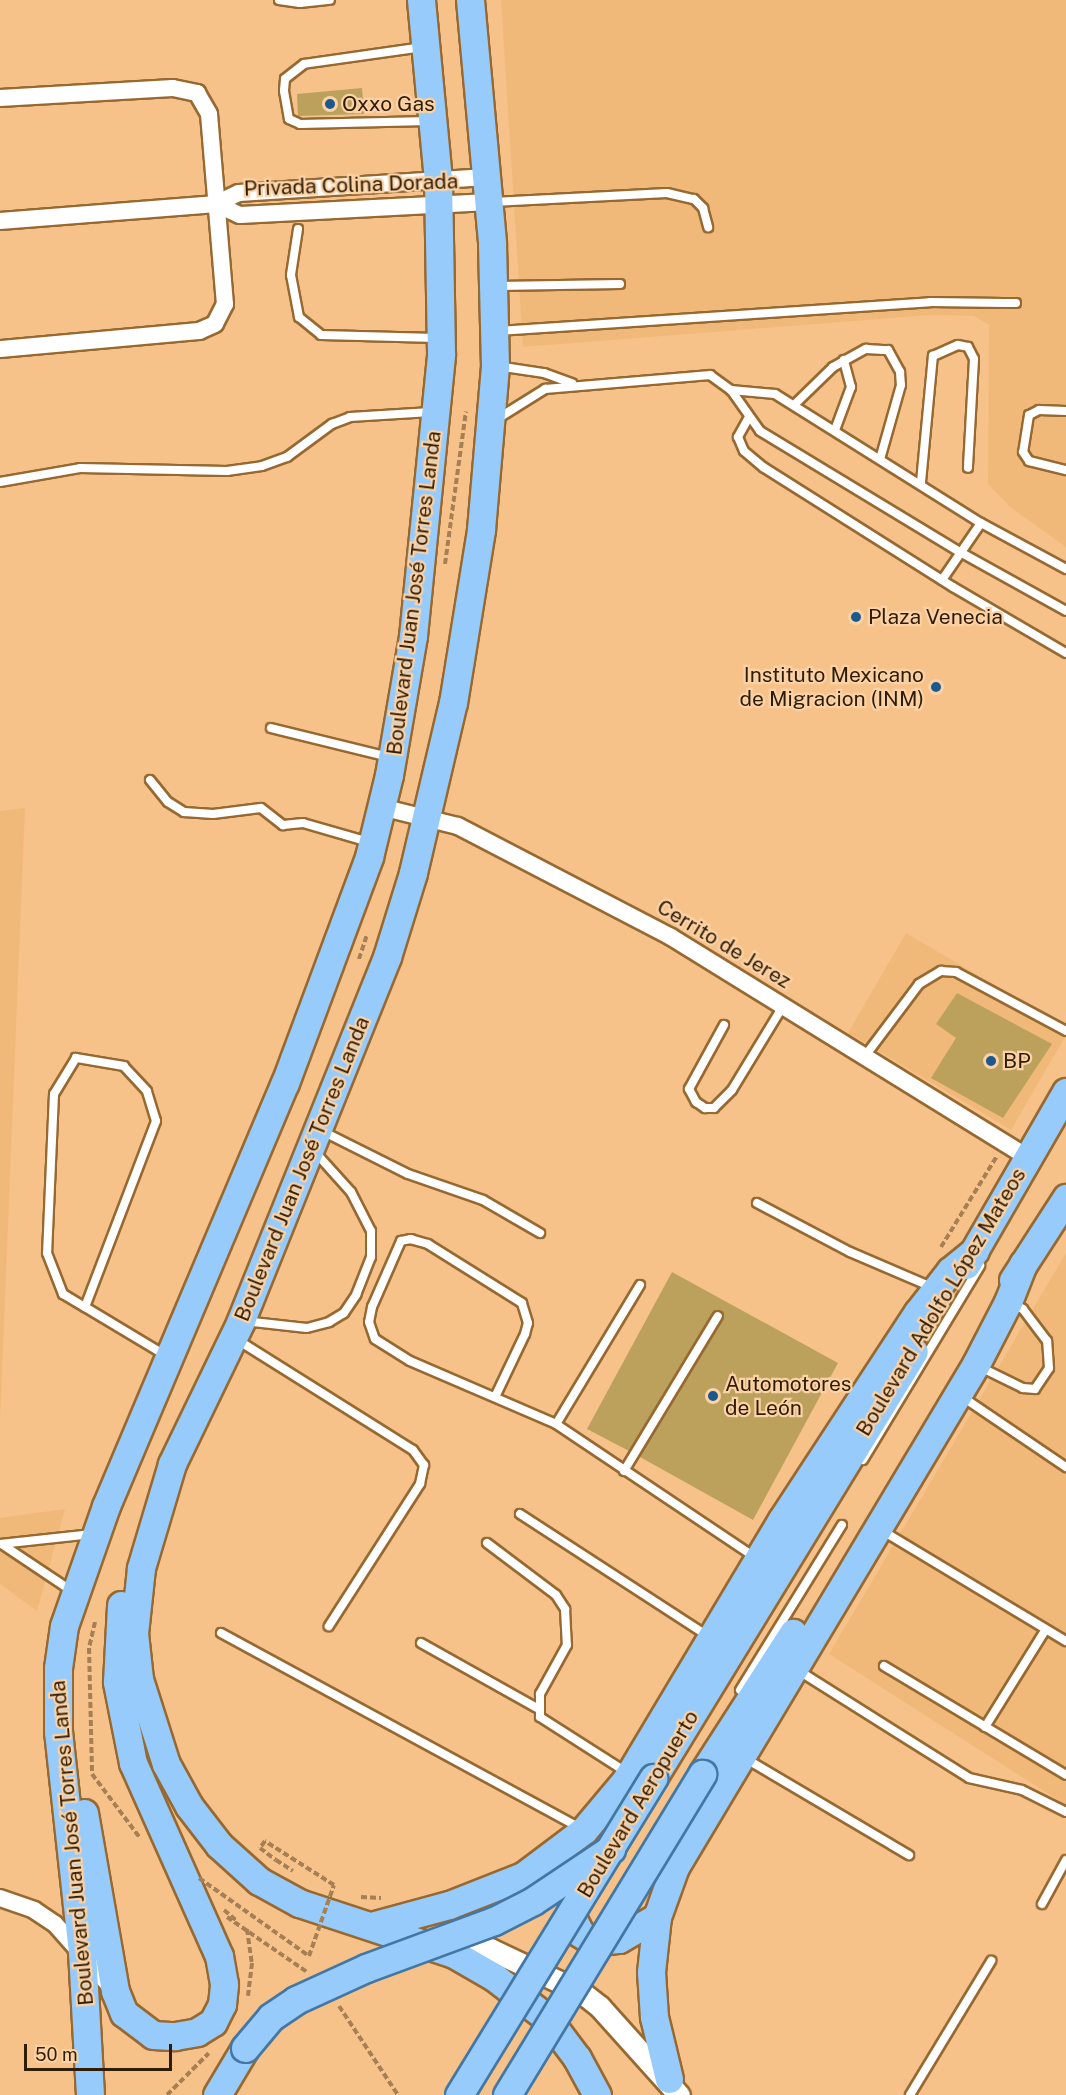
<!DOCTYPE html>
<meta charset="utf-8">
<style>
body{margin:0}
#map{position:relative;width:1066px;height:2095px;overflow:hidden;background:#f6c28a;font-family:"Public Sans",sans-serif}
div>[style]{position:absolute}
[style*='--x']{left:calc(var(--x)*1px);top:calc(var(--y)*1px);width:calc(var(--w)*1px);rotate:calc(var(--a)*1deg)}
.built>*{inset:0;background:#f1b979}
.building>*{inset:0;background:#bca15d}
.path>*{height:4px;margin-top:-2px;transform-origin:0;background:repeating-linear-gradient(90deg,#a67f54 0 6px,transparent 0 9px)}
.roads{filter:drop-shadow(2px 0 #976931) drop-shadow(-2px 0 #976931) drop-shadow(0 2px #976931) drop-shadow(0 -2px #976931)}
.service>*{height:8px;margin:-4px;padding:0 4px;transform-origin:4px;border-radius:4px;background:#fff}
.minor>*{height:16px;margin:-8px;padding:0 8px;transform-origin:8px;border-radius:8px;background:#fff}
.tertiary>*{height:21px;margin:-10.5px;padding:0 10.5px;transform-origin:10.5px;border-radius:10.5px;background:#fff}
.primary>*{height:27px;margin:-13.5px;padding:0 13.5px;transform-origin:13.5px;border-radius:13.5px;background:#96cbfb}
.path-bridge>*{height:4px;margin-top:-2px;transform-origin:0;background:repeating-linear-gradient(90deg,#a67f54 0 6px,transparent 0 9px)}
.bridges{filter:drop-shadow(2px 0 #4477a3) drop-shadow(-2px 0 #4477a3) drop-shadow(0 2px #4477a3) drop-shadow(0 -2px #4477a3)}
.primary-bridge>*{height:27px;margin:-13.5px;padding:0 13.5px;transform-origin:13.5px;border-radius:13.5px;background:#96cbfb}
.dots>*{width:16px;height:16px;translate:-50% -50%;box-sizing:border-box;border:3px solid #fbd2a5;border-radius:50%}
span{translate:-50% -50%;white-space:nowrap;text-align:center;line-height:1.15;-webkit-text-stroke:4.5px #fbd2a5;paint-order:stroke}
.poi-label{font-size:21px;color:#2f1c04}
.left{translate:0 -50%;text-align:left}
.right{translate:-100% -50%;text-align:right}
.street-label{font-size:21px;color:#2f1c04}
.scale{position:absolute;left:24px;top:2044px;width:148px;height:27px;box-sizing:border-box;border:3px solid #2f1c04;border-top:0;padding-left:8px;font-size:18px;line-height:21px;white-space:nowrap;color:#2f1c04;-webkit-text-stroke:4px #fbd2a5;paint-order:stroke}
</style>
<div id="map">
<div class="built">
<div style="clip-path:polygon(501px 0,1066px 0,1066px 547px,1010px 507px,988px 484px,989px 325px,974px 316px,931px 315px,523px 347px)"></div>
<div style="clip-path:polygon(25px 808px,0 1422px,0 811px)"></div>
<div style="clip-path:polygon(906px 933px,1066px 1027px,1066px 1035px,1011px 1130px,848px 1033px)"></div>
<div style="clip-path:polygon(1066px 1253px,1066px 1805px,829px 1654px)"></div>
<div style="clip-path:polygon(65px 1509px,37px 1611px,0 1584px,0 1518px)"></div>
</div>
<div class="building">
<div style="clip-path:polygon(362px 88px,364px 114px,298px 116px,297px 94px)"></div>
<div style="clip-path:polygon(957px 993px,1052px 1044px,1003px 1118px,931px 1078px,956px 1038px,936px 1024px)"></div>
<div style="clip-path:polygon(672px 1272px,838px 1363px,753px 1520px,640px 1457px,723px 1319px,721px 1310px,713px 1313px,629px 1451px,587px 1429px)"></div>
</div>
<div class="path">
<div style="--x:445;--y:564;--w:154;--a:-82.2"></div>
<div style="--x:359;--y:959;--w:26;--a:-72"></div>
<div style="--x:941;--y:1247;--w:107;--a:-58.4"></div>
<div style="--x:95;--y:1622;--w:27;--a:103"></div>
<div style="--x:89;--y:1648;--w:126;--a:88.6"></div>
<div style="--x:92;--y:1774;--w:80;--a:53.1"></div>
<div style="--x:276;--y:1860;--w:20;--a:33"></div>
<div style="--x:361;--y:1897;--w:20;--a:3"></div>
<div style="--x:224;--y:1910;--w:17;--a:40"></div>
<div style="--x:227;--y:1917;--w:97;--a:34.5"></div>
<div style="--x:247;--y:1929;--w:34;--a:82"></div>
<div style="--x:252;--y:1963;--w:33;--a:97"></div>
<div style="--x:339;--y:2006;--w:107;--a:56.5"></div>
<div style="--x:167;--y:2095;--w:59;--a:-45"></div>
</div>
<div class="roads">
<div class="service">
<div style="--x:279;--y:0;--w:21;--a:8"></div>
<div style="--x:300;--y:3;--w:30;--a:-6"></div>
<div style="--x:423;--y:47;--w:120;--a:171.9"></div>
<div style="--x:304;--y:64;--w:24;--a:142"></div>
<div style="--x:285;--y:79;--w:12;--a:95"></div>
<div style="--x:284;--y:91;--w:28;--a:80"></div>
<div style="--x:289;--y:119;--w:12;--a:24"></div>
<div style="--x:300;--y:124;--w:128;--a:-1.3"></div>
<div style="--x:493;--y:202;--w:174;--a:-3"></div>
<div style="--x:667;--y:193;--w:28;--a:13"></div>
<div style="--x:694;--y:199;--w:13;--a:45"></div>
<div style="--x:703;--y:208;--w:20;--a:75"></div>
<div style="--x:298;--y:229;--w:47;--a:98.7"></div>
<div style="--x:291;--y:275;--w:43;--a:79.2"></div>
<div style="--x:299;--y:317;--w:28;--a:39"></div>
<div style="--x:321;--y:335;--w:116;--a:1.5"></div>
<div style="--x:497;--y:286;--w:123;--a:-0.9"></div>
<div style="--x:498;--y:331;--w:433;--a:-3.8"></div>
<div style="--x:930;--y:302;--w:86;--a:0.7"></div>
<div style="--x:497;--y:366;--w:48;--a:8.5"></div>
<div style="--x:544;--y:373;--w:30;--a:20"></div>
<div style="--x:731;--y:390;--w:44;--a:5.2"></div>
<div style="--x:775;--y:394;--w:243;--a:32.1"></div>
<div style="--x:981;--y:523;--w:97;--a:28.4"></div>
<div style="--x:794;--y:405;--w:54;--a:-44.3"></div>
<div style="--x:833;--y:367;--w:38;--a:-29"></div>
<div style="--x:866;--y:349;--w:22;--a:3"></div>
<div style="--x:888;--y:350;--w:25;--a:61"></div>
<div style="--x:900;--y:372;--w:13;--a:86"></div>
<div style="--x:901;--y:385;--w:77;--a:105.8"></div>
<div style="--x:1066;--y:411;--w:27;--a:-178"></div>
<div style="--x:1039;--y:410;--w:11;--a:153"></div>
<div style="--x:1029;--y:415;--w:37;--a:99"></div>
<div style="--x:1023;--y:452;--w:11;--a:56"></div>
<div style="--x:1029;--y:461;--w:38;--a:14"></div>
<div style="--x:749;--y:417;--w:23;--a:119"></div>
<div style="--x:738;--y:437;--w:15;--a:67"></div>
<div style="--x:744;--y:451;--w:25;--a:40"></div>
<div style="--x:763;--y:467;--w:225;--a:32.3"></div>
<div style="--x:953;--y:587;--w:131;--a:30.3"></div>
<div style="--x:497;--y:419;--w:57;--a:-32"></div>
<div style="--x:545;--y:389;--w:166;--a:-4.8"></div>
<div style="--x:710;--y:375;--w:26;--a:36"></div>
<div style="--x:731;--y:390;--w:50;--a:54.7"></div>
<div style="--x:760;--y:431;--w:234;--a:31.2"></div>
<div style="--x:960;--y:552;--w:121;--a:29.1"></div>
<div style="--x:835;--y:430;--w:46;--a:-69.6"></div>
<div style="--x:851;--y:387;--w:28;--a:-105"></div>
<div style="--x:0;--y:482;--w:81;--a:-9.9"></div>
<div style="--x:80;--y:468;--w:147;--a:1.2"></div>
<div style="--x:227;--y:471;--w:35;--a:-8"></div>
<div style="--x:262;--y:466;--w:27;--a:-20"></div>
<div style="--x:287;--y:457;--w:56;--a:-36.3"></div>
<div style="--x:332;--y:424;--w:19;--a:-21"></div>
<div style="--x:350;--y:417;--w:81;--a:-3.5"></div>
<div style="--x:921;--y:482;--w:127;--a:-84.6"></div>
<div style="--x:933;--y:356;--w:27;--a:-24"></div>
<div style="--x:958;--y:345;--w:10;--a:11"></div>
<div style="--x:968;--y:347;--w:13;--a:63"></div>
<div style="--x:974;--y:359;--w:109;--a:93.2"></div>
<div style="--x:942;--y:580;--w:69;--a:-55.6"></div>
<div style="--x:271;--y:728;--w:122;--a:13.8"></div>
<div style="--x:150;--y:780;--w:28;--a:51"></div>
<div style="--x:168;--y:802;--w:19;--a:32"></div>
<div style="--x:184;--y:812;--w:29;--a:4"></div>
<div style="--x:213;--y:814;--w:48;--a:-7.1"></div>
<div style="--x:261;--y:808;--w:28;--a:38"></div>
<div style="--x:283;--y:825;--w:20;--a:-6"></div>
<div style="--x:303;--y:823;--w:69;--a:16.1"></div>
<div style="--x:724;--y:1025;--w:73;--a:118.7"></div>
<div style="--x:689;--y:1089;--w:15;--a:62"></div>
<div style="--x:696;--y:1102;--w:11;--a:34"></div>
<div style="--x:705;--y:1108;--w:9;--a:0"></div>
<div style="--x:714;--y:1108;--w:25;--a:-45"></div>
<div style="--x:732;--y:1090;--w:98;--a:-58.7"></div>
<div style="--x:865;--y:1056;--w:90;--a:-53.1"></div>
<div style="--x:919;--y:984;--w:26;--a:-31"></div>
<div style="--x:941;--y:971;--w:15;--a:4"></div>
<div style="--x:956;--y:972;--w:125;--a:28.2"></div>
<div style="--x:320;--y:1130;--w:98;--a:26.6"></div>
<div style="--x:408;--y:1174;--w:79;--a:19.1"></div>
<div style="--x:483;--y:1200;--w:66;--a:30.1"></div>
<div style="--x:757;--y:1203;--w:105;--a:27.8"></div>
<div style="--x:850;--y:1252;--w:91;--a:23.2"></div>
<div style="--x:640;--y:1285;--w:162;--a:121.1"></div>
<div style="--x:556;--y:1424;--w:239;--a:33.8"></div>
<div style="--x:85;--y:1307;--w:199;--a:-69.1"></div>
<div style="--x:156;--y:1121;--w:31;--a:-107"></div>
<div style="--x:147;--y:1091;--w:34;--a:-133"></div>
<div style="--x:124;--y:1066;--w:49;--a:-170.5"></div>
<div style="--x:76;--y:1058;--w:42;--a:121.4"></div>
<div style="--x:54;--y:1094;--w:159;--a:92.5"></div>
<div style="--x:47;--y:1253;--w:44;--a:68.7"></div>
<div style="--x:63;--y:1294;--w:26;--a:31"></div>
<div style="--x:85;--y:1307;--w:93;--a:31"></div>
<div style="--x:244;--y:1321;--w:63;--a:6.3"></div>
<div style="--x:307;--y:1328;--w:23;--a:-15"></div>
<div style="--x:329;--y:1322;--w:17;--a:-31"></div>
<div style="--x:344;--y:1313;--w:22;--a:-56"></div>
<div style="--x:356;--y:1295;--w:41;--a:-68.5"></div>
<div style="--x:371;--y:1257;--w:26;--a:-90"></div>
<div style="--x:371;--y:1231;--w:44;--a:-117.1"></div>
<div style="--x:351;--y:1192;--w:54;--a:-132"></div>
<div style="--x:236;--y:1339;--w:209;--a:32.1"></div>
<div style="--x:413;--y:1450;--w:19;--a:54"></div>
<div style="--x:424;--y:1465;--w:19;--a:102"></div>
<div style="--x:420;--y:1484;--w:169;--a:122.7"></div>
<div style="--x:978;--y:1366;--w:50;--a:26.1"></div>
<div style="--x:1023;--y:1388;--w:12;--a:5"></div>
<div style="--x:1035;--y:1389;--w:25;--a:-56"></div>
<div style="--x:1049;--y:1368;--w:27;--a:-94"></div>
<div style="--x:1047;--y:1341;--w:40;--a:-127"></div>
<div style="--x:1023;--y:1309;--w:12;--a:-156"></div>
<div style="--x:961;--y:1396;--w:127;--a:34.1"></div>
<div style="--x:495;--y:1397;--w:70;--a:-64.5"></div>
<div style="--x:525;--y:1334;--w:11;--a:-75"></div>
<div style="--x:528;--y:1323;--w:21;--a:-107"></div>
<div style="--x:522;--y:1303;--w:111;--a:-147.9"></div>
<div style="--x:428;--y:1244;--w:18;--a:-164"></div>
<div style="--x:411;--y:1239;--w:10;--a:169"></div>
<div style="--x:401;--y:1241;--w:72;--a:113.7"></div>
<div style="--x:372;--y:1307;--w:15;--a:101"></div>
<div style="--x:369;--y:1322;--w:18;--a:71"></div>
<div style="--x:375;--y:1339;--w:41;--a:32.2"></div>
<div style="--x:410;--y:1361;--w:159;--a:23.3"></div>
<div style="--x:863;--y:1460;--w:227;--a:-58.9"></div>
<div style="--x:624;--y:1471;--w:181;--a:-58.8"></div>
<div style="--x:520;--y:1514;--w:224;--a:33"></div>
<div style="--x:881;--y:1530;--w:216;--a:31"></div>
<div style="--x:487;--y:1543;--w:86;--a:37"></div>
<div style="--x:556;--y:1595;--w:17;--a:57"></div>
<div style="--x:565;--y:1609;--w:36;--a:87"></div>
<div style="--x:567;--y:1645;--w:56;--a:118.9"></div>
<div style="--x:540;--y:1694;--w:23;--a:90"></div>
<div style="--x:540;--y:1717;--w:102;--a:32.6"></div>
<div style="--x:0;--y:1544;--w:93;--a:-6.2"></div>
<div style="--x:3;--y:1545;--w:83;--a:33.7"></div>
<div style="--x:221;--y:1633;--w:406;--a:28.5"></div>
<div style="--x:421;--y:1643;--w:133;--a:29.3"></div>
<div style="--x:884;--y:1666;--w:212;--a:30.9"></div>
<div style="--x:796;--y:1669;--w:204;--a:32.2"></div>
<div style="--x:969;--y:1778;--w:54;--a:12.8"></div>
<div style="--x:1022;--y:1790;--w:49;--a:26.6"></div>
<div style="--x:740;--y:1690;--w:194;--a:-58.3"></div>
<div style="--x:985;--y:1727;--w:115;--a:-58.1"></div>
<div style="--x:743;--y:1757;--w:193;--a:30.6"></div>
<div style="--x:1042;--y:1904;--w:50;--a:-61.4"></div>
<div style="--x:910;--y:2095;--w:157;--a:-58.8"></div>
</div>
<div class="minor">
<div style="--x:0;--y:98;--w:173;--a:-3.3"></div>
<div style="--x:173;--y:88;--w:25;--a:12"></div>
<div style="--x:197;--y:93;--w:24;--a:60"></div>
<div style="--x:209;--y:114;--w:191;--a:85.2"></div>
<div style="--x:225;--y:304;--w:22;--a:117"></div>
<div style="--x:215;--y:324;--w:17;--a:156"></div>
<div style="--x:199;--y:331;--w:200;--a:174.8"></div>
<div style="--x:216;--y:204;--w:26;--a:25"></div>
<div style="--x:240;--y:215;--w:249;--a:-3"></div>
<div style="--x:0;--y:221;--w:217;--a:-4.5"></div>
<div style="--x:216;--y:204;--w:25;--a:-26"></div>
<div style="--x:239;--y:193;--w:248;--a:-3.7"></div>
<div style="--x:381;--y:807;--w:79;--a:13.9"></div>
<div style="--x:458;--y:826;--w:240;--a:27.5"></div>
<div style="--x:671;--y:937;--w:418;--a:31.7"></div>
<div style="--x:0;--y:1898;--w:36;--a:19"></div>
<div style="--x:34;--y:1910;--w:25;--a:34"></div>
<div style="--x:55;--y:1924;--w:84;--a:48.4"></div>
</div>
<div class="tertiary">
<div style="--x:445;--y:1938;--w:46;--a:13.7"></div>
<div style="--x:490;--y:1949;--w:101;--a:25.3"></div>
<div style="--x:581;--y:1992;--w:24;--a:38"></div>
<div style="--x:600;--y:2007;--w:118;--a:48.1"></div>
</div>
<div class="primary">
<div style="--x:470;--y:0;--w:245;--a:84.8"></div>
<div style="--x:492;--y:244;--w:122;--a:88.6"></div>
<div style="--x:495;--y:366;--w:165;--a:94.9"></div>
<div style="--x:481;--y:530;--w:174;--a:99.2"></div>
<div style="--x:453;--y:702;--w:176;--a:103.2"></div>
<div style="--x:413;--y:873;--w:88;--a:107.2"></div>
<div style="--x:387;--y:957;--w:392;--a:111.9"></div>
<div style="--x:241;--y:1321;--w:159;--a:115.8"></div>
<div style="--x:172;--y:1464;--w:109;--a:106.6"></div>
<div style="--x:141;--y:1568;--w:65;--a:96.1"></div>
<div style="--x:134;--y:1633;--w:46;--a:83.8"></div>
<div style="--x:139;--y:1679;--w:89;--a:72.4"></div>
<div style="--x:166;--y:1764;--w:48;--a:61.3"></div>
<div style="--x:189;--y:1806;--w:49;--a:52.4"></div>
<div style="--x:219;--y:1845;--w:54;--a:42"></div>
<div style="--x:259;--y:1881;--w:46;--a:28.8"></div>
<div style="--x:299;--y:1903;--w:163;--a:18.2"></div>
<div style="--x:454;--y:1954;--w:46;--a:29.9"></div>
<div style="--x:494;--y:1977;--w:67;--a:37.7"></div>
<div style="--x:547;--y:2018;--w:50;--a:53.1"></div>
<div style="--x:577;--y:2058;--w:42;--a:61.6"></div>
<div style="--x:966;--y:1265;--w:200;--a:-60"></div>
<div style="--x:1013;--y:1280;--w:98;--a:-57.1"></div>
<div style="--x:702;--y:1774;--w:168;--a:-57.2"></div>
<div style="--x:653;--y:1778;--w:500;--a:-58.57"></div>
<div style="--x:84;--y:1813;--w:181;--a:80.1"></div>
<div style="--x:115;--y:1991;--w:24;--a:68"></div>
<div style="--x:124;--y:2013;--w:36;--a:37"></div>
<div style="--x:153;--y:2035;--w:22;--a:3"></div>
<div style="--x:175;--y:2036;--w:22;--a:-10"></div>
<div style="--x:197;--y:2032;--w:19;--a:-32"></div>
<div style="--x:213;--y:2022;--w:20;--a:-63"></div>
<div style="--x:222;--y:2004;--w:20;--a:-84"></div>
<div style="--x:224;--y:1984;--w:28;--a:-100"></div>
<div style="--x:219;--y:1956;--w:211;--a:-114"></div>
<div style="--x:133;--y:1763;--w:83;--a:-101.2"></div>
<div style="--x:117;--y:1682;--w:77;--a:-87"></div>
<div style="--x:571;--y:1894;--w:25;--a:85"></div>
<div style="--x:573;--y:1919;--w:16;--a:63"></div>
<div style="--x:580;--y:1933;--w:16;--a:35"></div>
<div style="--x:593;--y:1942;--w:26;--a:-7"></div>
<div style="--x:619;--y:1939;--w:44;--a:-30.1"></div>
<div style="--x:371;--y:1926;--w:81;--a:-15.1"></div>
<div style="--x:449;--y:1905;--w:79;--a:-21.4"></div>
<div style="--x:523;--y:1876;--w:76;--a:-37"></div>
<div style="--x:584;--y:1830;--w:65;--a:-50"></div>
<div style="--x:626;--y:1780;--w:302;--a:-59.1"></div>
<div style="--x:781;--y:1521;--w:250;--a:-56.8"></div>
<div style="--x:918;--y:1312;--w:52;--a:-52"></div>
<div style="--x:950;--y:1271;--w:32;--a:-39"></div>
<div style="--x:669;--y:2079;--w:64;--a:-103.6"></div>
<div style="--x:654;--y:2017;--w:45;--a:-93.8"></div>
<div style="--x:651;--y:1972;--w:55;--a:-83.8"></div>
<div style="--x:657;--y:1917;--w:53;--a:-70.2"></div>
<div style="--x:675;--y:1867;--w:586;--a:-59.1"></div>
<div style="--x:976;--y:1364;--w:70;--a:-62.7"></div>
<div style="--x:1008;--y:1302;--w:41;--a:-68.5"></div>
<div style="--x:90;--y:2095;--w:143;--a:-93.2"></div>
<div style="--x:82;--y:1952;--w:221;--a:-96.2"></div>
<div style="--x:58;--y:1732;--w:64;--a:-90"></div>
<div style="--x:58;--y:1668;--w:42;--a:-81.9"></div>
<div style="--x:64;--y:1626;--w:127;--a:-70.7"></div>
<div style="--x:106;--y:1506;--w:459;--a:-67.1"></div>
<div style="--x:285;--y:1083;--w:241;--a:-69.6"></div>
<div style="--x:369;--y:857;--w:84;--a:-76.3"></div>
<div style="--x:389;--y:775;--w:141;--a:-80.2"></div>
<div style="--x:413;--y:636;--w:284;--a:-84.3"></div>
<div style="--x:441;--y:353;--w:173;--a:-91"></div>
<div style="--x:438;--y:180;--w:181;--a:-95.4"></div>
<div style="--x:217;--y:2095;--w:55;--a:-59.2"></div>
</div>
</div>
<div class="path-bridge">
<div style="--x:199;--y:1878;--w:135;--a:35.3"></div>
<div style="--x:309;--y:1956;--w:75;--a:-70.6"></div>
<div style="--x:334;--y:1885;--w:82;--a:-147.5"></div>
<div style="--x:265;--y:1841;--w:9;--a:126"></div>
<div style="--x:260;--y:1848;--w:20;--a:37"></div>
</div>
<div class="bridges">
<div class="primary-bridge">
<div style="--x:245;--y:2048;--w:40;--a:-50"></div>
<div style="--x:271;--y:2017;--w:30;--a:-34"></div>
<div style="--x:296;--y:2000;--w:77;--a:-24.6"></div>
<div style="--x:366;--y:1968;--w:136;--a:-20.2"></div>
<div style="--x:494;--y:1921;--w:44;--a:-27.1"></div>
<div style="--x:533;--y:1901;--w:94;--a:-33.7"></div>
<div style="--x:459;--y:2095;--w:372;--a:-58.5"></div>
<div style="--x:507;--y:2095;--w:376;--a:-58.7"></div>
</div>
</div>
<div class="dots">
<div style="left:330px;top:104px;background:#1a588e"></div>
<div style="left:856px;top:617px;background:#1a588e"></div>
<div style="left:936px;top:687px;background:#1a588e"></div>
<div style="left:991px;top:1061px;background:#1a588e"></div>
<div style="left:713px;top:1396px;background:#1a588e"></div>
</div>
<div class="poi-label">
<span class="left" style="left:342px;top:104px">Oxxo Gas</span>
<span class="left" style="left:868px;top:617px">Plaza Venecia</span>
<span class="right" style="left:924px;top:687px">Instituto Mexicano<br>de Migracion (INM)</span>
<span class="left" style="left:1003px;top:1061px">BP</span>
<span class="left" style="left:725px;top:1396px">Automotores<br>de León</span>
</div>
<div class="street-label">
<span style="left:351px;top:185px;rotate:-2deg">Privada Colina Dorada</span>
<span style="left:414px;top:593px;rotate:-83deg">Boulevard Juan José Torres Landa</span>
<span style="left:724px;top:944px;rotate:31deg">Cerrito de Jerez</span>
<span style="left:302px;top:1169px;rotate:-68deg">Boulevard Juan José Torres Landa</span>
<span style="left:941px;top:1302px;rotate:-59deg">Boulevard Adolfo López Mateos</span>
<span style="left:638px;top:1804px;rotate:-59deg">Boulevard Aeropuerto</span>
<span style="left:72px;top:1843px;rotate:-95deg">Boulevard Juan José Torres Landa</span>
</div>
<div class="scale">50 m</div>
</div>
